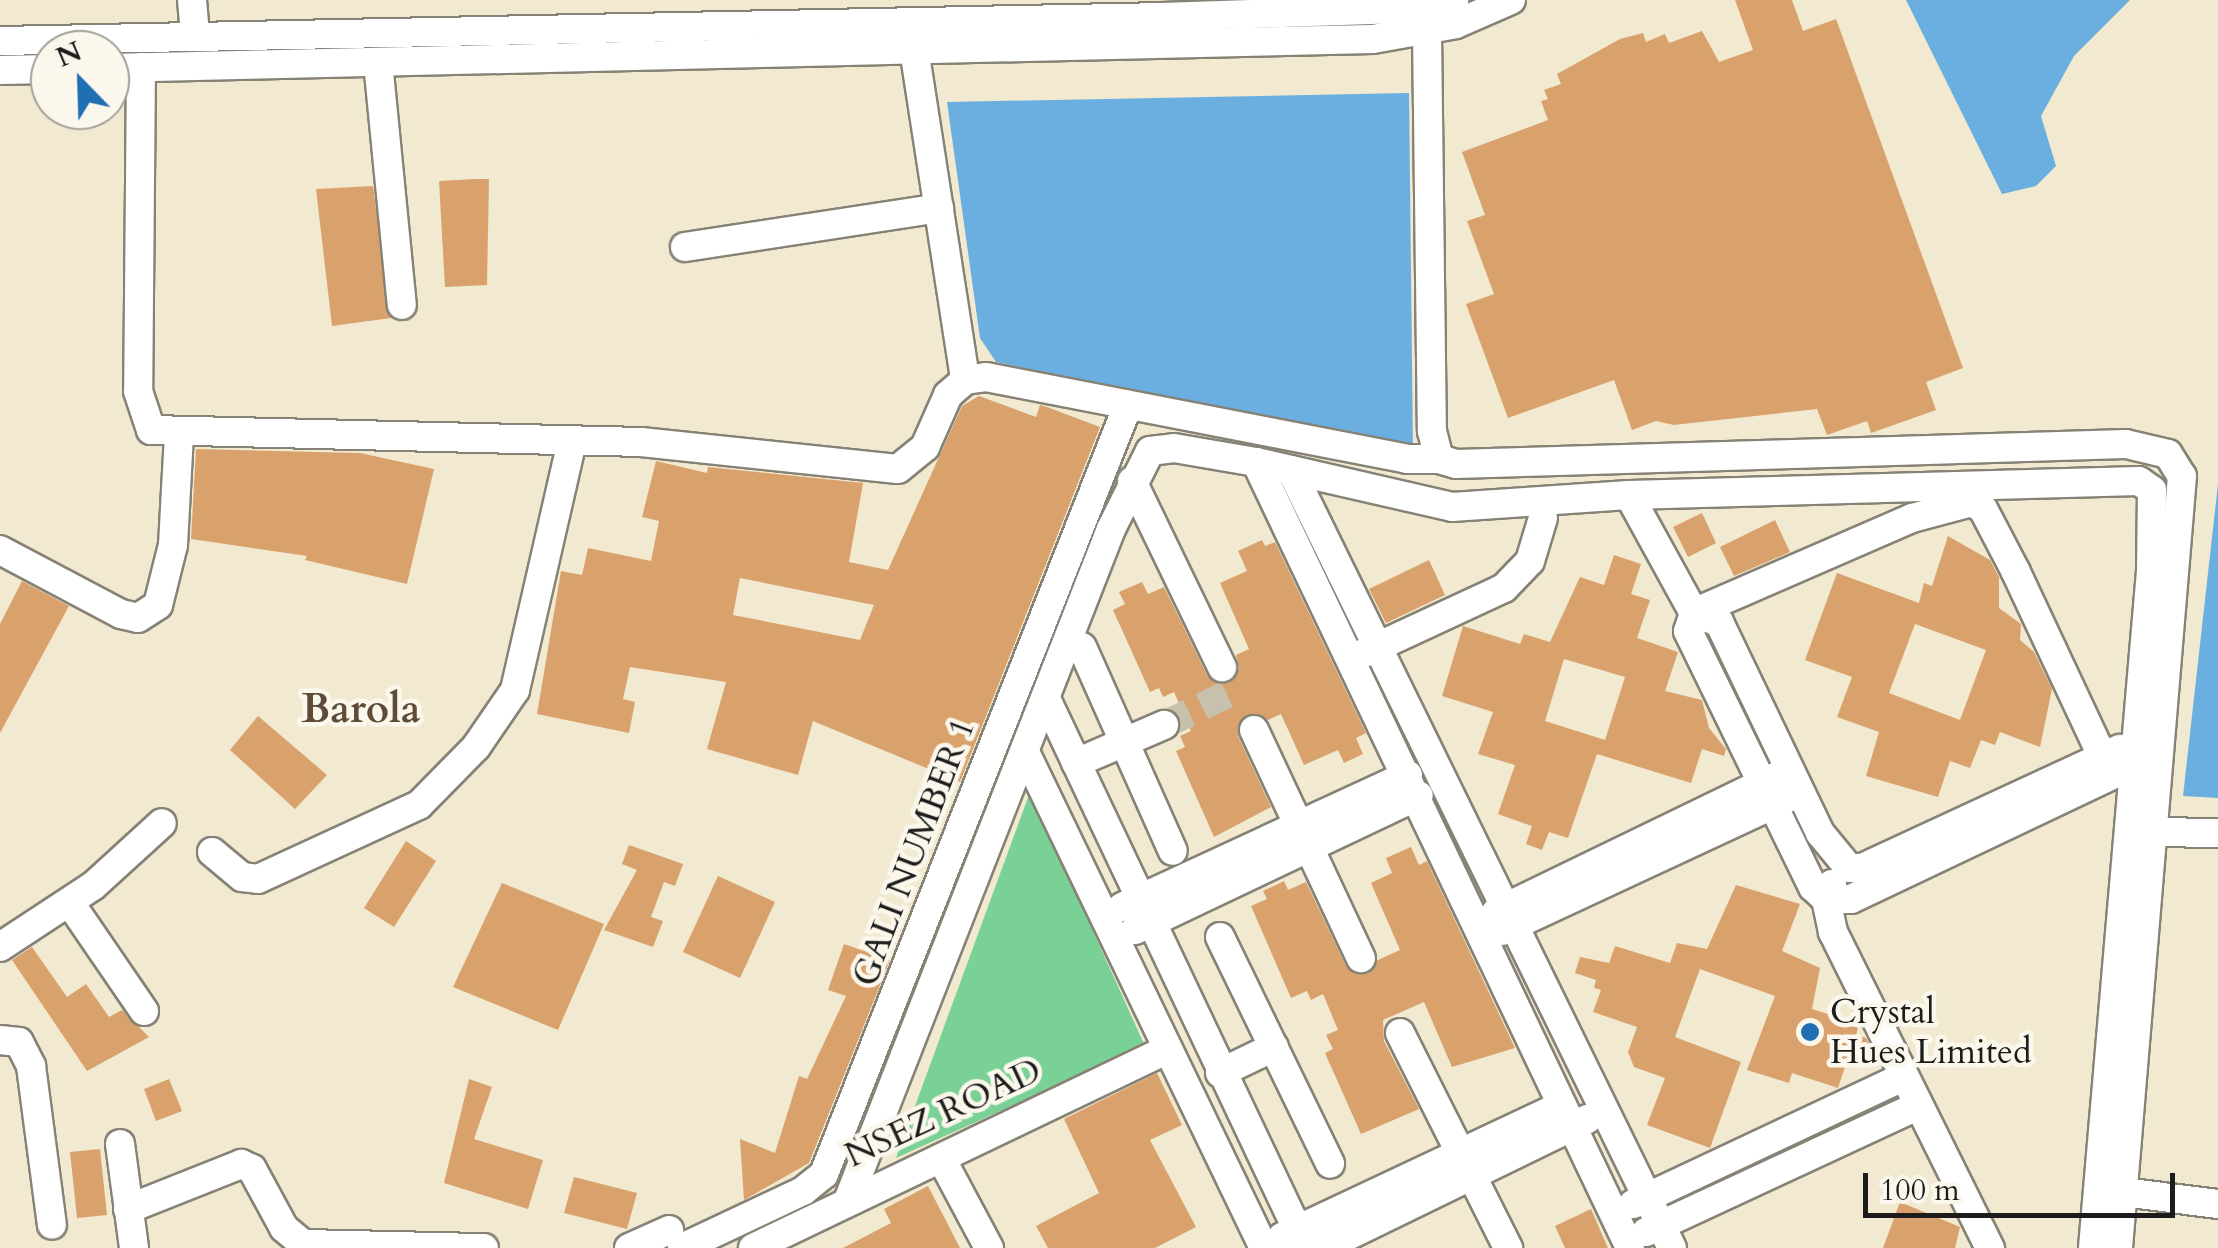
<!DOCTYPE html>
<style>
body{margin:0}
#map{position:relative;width:2218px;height:1248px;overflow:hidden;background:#f1e9d0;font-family:Cardo,serif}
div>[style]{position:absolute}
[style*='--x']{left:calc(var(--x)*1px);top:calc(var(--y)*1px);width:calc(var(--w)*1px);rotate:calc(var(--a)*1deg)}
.green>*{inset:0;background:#79d196}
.water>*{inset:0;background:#6bafe0}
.building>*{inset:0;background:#d9a26d}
.minor-tunnel>*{height:28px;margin-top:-14px;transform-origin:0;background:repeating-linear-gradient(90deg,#c6c0ac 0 28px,transparent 0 42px)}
.roads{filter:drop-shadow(2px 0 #868276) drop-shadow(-2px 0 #868276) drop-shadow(0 2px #868276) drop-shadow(0 -2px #868276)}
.minor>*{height:28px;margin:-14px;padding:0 14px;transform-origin:14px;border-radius:14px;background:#fff}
.dots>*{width:28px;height:28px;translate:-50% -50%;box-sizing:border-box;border:5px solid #fbf7ec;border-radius:50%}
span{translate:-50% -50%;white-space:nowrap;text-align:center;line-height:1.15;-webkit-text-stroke:9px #fbf7ec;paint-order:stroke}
.street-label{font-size:35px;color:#1c1c1c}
.poi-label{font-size:35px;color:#1c1c1c}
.left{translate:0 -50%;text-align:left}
.quarter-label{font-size:40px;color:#5e4b38;font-weight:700}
.north{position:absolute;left:30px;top:30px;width:100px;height:100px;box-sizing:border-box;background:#fbf7ec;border:2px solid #a29f99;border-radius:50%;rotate:337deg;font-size:28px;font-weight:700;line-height:40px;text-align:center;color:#1c1c1c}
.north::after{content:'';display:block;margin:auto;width:35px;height:45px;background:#1f6fb2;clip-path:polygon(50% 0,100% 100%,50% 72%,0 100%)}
.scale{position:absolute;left:1863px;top:1173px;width:312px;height:45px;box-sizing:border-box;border:5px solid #1c1c1c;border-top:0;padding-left:12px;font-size:30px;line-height:35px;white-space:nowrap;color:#1c1c1c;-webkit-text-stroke:8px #fbf7ec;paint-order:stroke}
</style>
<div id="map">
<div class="green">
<div style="clip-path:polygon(1030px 792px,1145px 1046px,896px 1158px)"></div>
</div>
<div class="water">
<div style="clip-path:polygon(1906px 0,2130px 0,2074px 56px,2041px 116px,2056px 166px,2036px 186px,2002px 194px)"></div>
<div style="clip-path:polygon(1409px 93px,1413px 451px,996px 362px,980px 338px,947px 102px)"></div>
<div style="clip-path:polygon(2218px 484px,2218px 798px,2183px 796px)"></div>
</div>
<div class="building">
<div style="clip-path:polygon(1735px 0,1792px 0,1803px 31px,1836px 19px,1963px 368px,1926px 382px,1936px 410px,1871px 433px,1867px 421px,1827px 435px,1817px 409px,1674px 425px,1656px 421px,1632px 430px,1614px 380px,1508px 418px,1466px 304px,1494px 294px,1467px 221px,1485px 215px,1462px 152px,1548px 120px,1541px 101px,1548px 99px,1544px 90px,1561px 84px,1557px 74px,1620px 39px,1643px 33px,1646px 42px,1665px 34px,1669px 43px,1702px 31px,1719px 62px,1753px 50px)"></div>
<div style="clip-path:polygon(476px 179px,489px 179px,487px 285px,445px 287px,439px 181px)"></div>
<div style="clip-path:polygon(373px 186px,391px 318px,332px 326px,316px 189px)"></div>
<div style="clip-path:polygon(evenodd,979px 396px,1036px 417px,1040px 405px,1047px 407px,1100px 427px,960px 782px,813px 721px,798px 775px,707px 749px,726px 682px,630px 667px,623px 699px,635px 702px,629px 733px,537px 714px,561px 571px,582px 575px,588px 548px,651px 561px,659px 521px,642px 517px,656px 461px,707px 473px,708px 467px,863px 483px,849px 562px,888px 570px,962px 406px,979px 396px,740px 578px,874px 605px,860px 640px,733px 615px,740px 578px)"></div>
<div style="clip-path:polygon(196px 449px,360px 453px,434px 469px,407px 584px,305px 560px,307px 556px,191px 539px)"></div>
<div style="clip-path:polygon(1702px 513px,1716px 543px,1688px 557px,1673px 527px)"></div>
<div style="clip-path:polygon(1775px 520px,1790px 552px,1734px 576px,1720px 547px)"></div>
<div style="clip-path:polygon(evenodd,1948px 536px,1990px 560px,1999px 577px,1999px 608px,2021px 624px,2020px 640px,2034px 652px,2052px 689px,2040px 747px,2000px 732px,1995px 745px,1981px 740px,1970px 768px,1950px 761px,1938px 797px,1866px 776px,1879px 732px,1837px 717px,1852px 677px,1805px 660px,1837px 573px,1919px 603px,1924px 583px,1932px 586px,1948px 536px,1915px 624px,1986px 650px,1960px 720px,1889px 693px,1915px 624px)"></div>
<div style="clip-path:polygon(1262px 540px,1265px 546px,1275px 542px,1366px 733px,1356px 738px,1363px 754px,1344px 763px,1338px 750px,1304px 765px,1281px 714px,1268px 720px,1246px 715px,1238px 736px,1271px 807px,1214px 837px,1176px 751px,1185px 747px,1180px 736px,1191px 731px,1174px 692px,1163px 697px,1159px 688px,1150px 692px,1113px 610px,1125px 604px,1119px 592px,1142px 582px,1148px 594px,1164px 587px,1207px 675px,1229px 683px,1239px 669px,1236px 655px,1249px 649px,1220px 583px,1247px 571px,1238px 551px)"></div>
<div style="clip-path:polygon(evenodd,1614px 555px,1641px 564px,1631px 594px,1650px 600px,1637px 638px,1678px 652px,1665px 691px,1702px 700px,1709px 728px,1726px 749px,1724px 756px,1702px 749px,1691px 783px,1597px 754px,1568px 838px,1549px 832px,1542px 850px,1526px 844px,1532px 826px,1498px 814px,1515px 765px,1478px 754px,1493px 712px,1442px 696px,1463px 626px,1520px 644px,1524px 634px,1550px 642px,1580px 577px,1604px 585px,1614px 555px,1564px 659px,1625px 677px,1605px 740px,1545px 721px,1564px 659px)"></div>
<div style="clip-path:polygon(1429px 560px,1445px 595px,1386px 623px,1369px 589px)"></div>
<div style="clip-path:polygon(22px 581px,69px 606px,0 733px,0 624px)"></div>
<div style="clip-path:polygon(258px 716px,327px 775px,295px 809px,230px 750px)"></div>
<div style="clip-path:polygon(406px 841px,436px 861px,394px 927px,364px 908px)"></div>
<div style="clip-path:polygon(629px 845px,683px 864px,675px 886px,664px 882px,651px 917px,663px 921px,653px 947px,604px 930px,637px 870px,622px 864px)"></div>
<div style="clip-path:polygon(1411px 847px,1419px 865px,1427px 861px,1515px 1048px,1452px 1067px,1424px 1002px,1383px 1020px,1384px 1041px,1419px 1109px,1361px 1134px,1325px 1053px,1333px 1049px,1326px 1035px,1338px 1030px,1323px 994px,1311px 1000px,1307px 991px,1291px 998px,1251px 906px,1267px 899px,1263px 891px,1284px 881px,1288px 890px,1306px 882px,1346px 966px,1368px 974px,1378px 960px,1400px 950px,1371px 883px,1392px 873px,1386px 858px)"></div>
<div style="clip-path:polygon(718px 876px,775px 902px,740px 978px,683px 952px)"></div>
<div style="clip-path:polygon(502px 883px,604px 924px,558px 1030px,453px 987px)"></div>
<div style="clip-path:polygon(1736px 885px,1800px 904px,1782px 951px,1820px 968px,1812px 1009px,1859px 1024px,1856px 1035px,1866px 1038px,1874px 1055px,1871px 1065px,1848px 1058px,1838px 1088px,1792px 1073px,1789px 1083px,1747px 1070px,1775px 996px,1700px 969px,1675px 1037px,1741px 1062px,1710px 1148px,1647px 1125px,1665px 1078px,1634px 1067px,1628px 1052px,1637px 1027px,1593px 1012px,1601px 990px,1594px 988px,1596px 980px,1575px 973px,1580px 957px,1609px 963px,1615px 946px,1670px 963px,1677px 943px,1707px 949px)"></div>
<div style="clip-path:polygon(844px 944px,890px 960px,809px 1163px,744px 1200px,740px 1139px,775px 1153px,799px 1076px,807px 1079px,846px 996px,828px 990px)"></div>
<div style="clip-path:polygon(32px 947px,67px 997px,86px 984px,109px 1017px,122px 1010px,149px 1037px,87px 1071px,12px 960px)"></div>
<div style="clip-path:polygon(1157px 1073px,1182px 1125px,1150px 1140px,1196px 1227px,1155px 1248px,1048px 1248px,1036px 1226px,1099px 1193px,1064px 1119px)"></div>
<div style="clip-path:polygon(169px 1079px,182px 1111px,156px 1121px,144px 1089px)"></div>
<div style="clip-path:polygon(469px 1079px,492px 1087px,474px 1139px,543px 1160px,528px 1209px,444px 1183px)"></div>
<div style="clip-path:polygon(100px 1149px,107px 1215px,77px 1218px,70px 1152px)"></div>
<div style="clip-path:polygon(574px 1177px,637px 1193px,627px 1229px,564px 1213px)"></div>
<div style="clip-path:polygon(928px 1186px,960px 1248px,843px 1248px,891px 1223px,884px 1209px)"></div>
<div style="clip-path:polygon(1900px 1202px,1960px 1227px,1955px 1248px,1883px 1248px)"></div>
<div style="clip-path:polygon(1591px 1209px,1608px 1248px,1565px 1248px,1555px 1226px)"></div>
</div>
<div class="minor-tunnel">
<div style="--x:1164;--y:725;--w:78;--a:-25.9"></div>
</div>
<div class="roads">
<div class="minor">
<div style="--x:192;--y:0;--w:36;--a:85"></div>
<div style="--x:1427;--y:31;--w:400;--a:89.3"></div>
<div style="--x:1432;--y:431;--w:29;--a:76"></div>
<div style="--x:1439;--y:459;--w:18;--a:16"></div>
<div style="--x:1456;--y:464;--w:670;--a:-1.71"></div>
<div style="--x:2126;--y:444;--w:43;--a:13.4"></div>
<div style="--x:2168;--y:454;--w:26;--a:58"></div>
<div style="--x:2182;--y:476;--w:775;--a:94.74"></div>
<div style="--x:0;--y:41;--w:1161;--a:-1.18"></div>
<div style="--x:1161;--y:17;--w:240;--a:-1.9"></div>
<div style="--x:1401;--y:9;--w:54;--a:-9.6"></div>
<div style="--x:914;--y:49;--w:335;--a:81.2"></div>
<div style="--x:378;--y:62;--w:244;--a:84.4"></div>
<div style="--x:141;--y:67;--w:324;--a:90.5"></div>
<div style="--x:138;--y:391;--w:41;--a:71.6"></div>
<div style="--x:151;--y:430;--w:490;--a:1.4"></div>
<div style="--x:641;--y:442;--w:258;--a:6"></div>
<div style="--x:898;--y:469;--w:35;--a:-39"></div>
<div style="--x:925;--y:447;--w:57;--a:-66.1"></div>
<div style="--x:948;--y:395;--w:23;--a:-41"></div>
<div style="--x:965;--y:380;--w:21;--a:-8"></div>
<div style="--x:986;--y:377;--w:429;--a:11"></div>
<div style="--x:1407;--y:459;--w:32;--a:0"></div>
<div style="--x:110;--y:68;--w:1263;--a:-1.32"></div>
<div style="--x:1373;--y:39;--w:84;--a:-10.2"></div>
<div style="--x:1456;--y:24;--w:60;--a:-23.6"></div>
<div style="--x:0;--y:70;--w:50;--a:-1.1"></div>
<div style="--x:685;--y:247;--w:257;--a:-8.7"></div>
<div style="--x:1256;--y:462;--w:870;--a:64.55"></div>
<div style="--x:1291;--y:470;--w:866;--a:63.91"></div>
<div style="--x:1132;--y:481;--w:207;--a:64.2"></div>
<div style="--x:1629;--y:495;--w:135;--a:61.2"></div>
<div style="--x:1694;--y:613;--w:27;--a:20"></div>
<div style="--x:1719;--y:622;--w:234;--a:64.4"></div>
<div style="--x:1820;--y:833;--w:45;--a:50.4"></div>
<div style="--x:1849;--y:868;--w:13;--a:0"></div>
<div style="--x:1862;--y:868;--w:284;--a:-24.8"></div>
<div style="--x:0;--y:550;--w:137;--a:27.9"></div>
<div style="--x:121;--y:614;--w:17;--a:13"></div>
<div style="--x:138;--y:618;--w:24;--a:-33"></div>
<div style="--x:158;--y:605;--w:62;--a:-76"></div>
<div style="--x:173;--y:545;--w:110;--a:-86.9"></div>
<div style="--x:1082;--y:647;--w:223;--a:66"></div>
<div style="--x:1364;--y:653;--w:154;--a:-24.9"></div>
<div style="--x:1504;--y:588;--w:37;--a:-46"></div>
<div style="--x:1530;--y:561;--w:45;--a:-73.2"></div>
<div style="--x:1048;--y:703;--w:603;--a:64.67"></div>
<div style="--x:1254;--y:730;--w:252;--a:64.9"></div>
<div style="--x:1026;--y:754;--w:548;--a:64.28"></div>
<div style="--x:1076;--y:763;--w:96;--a:-23.4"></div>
<div style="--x:2111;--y:775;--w:224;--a:-115.1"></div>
<div style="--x:2016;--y:572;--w:71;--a:-117.6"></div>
<div style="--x:1983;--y:509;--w:13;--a:-148"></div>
<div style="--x:1972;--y:502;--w:62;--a:165.1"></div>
<div style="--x:1912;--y:518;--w:238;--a:156.5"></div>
<div style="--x:1694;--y:613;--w:19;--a:108"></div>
<div style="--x:1688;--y:631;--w:285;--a:64"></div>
<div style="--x:1813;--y:887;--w:18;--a:43"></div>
<div style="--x:1826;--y:899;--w:25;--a:0"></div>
<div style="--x:1851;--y:899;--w:317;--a:-25.4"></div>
<div style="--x:2154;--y:832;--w:64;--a:0.9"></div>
<div style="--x:212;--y:852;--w:39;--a:40"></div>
<div style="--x:242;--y:877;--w:16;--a:7"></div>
<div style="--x:258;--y:879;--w:177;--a:-24.7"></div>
<div style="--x:419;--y:805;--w:81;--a:-45.5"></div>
<div style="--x:476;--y:747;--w:69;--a:-55.6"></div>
<div style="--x:515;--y:690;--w:255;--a:-77.1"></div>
<div style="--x:1832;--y:884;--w:16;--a:112"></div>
<div style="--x:1826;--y:899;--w:34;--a:78"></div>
<div style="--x:1833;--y:932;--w:353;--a:63.6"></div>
<div style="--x:70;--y:903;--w:131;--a:55.6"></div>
<div style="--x:1122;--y:907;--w:315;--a:-24.8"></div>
<div style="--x:1496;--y:912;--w:312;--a:-25.8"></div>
<div style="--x:1135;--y:930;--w:314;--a:-25.4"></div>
<div style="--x:1502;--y:931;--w:318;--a:-25"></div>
<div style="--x:1220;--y:937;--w:252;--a:64.1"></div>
<div style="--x:0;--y:947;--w:111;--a:-33.3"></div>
<div style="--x:93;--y:886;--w:93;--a:-42.4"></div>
<div style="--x:1400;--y:1033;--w:241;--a:63.3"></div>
<div style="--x:0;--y:1040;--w:19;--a:6"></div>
<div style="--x:19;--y:1042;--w:27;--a:63"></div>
<div style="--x:31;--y:1066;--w:160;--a:82.5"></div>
<div style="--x:1220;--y:1073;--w:60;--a:-25.7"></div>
<div style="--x:120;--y:1144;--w:105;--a:82.3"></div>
<div style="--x:941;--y:1158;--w:102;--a:61.9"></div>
<div style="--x:2123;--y:1192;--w:96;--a:7.2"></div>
<div style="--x:849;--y:1198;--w:718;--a:-68.61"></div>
<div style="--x:1111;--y:529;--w:87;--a:-63.4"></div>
<div style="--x:1150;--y:451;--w:24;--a:-7"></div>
<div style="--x:1174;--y:448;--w:83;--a:9.7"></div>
<div style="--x:1256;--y:462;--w:201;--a:12.9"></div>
<div style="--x:1452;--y:507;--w:177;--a:-3.9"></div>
<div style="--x:1629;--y:495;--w:510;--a:-1.57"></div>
<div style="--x:2139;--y:481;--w:16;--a:35"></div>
<div style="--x:2152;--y:490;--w:81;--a:90.7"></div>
<div style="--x:2151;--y:571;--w:679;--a:94.9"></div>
<div style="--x:1633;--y:1204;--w:298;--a:-25.2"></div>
<div style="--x:128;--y:1209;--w:122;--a:-21.7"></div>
<div style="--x:241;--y:1164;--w:12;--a:24"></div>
<div style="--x:252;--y:1169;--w:67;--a:61.5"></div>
<div style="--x:284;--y:1228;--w:25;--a:40"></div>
<div style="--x:303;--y:1244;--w:181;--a:1.3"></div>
<div style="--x:1646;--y:1232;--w:299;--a:-24.9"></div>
<div style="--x:1282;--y:1237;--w:308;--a:-25.2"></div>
<div style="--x:629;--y:1248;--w:44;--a:-24.2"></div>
<div style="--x:682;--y:1248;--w:134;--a:-25.2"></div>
<div style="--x:803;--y:1191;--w:27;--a:-39"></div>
<div style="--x:824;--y:1174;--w:827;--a:-68.43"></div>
<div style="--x:753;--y:1248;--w:460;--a:-25.6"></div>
<div style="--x:1323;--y:1248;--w:294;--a:-26"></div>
</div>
</div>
<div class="dots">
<div style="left:1810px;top:1032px;background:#1f6fb2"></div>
</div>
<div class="street-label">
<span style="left:914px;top:852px;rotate:-69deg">GALI NUMBER 1</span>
<span style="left:943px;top:1113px;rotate:-25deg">NSEZ ROAD</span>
</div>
<div class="poi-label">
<span class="left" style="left:1830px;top:1032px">Crystal<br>Hues Limited</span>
</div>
<div class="quarter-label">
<span style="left:361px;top:710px">Barola</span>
</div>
<div class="north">N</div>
<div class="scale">100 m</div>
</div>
